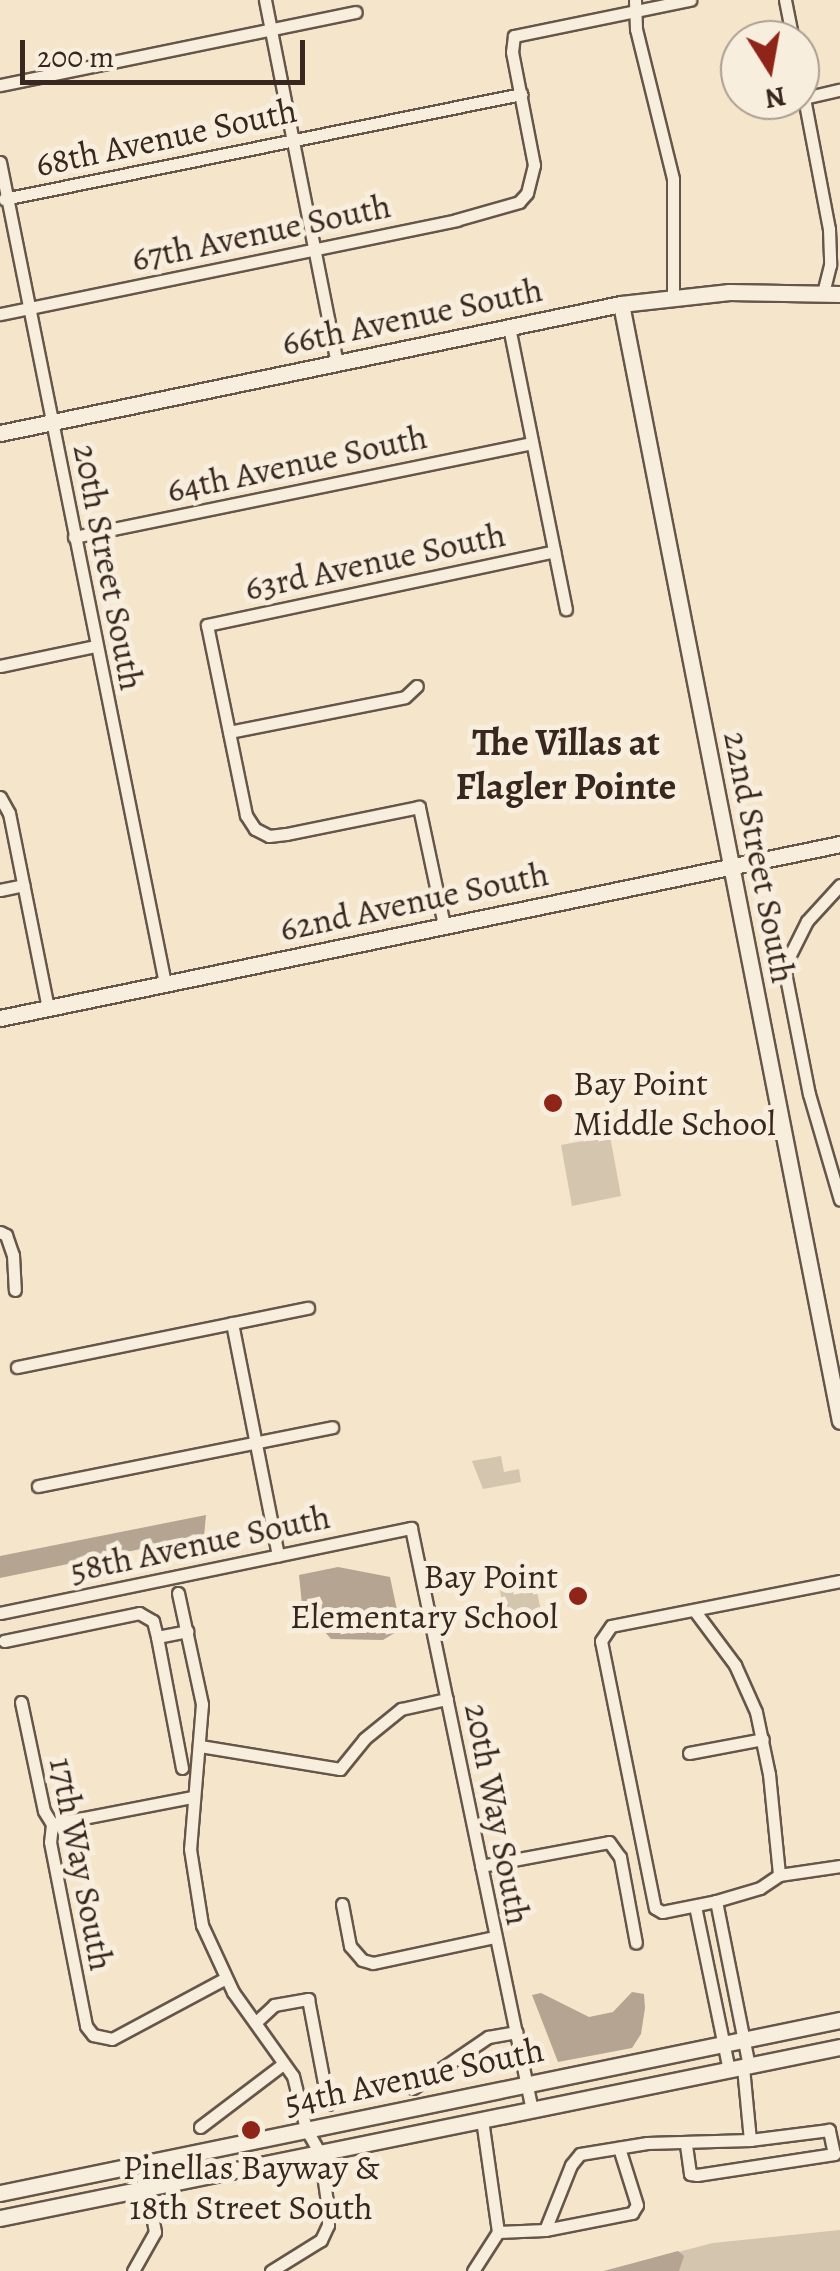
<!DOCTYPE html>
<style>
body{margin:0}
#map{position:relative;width:840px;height:2271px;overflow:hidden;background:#f4e5cb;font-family:Alegreya,serif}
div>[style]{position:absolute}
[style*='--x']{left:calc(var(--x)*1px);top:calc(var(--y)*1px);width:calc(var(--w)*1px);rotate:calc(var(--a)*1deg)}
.green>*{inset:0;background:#d4c5ae}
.water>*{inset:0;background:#b4a491}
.roads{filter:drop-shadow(2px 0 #66564a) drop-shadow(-2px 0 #66564a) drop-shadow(0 2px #66564a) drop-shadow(0 -2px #66564a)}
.street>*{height:11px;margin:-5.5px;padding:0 5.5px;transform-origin:5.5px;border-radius:5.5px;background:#f8eedd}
.secondary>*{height:15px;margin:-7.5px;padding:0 7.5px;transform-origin:7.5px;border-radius:7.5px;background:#f8eedd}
.dots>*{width:28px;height:28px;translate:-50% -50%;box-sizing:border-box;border:5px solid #f8eedd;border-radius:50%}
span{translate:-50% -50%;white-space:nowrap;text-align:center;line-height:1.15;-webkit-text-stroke:10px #f8eedd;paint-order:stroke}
.street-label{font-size:35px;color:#37271f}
.poi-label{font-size:35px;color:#37271f}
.left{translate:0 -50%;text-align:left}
.right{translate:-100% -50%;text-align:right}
.neighbourhood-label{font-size:38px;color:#37271f;font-weight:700}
.north{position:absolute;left:720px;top:20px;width:100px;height:100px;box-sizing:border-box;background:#f8eedd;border:2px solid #ab9e91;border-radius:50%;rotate:169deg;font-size:28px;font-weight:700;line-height:40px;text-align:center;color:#37271f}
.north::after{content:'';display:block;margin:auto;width:35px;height:45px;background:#8f2418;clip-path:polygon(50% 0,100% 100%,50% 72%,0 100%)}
.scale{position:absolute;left:20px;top:40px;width:285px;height:45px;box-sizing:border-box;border:5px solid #37271f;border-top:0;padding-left:12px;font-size:30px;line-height:35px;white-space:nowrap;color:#37271f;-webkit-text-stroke:8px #f8eedd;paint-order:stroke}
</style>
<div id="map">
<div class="green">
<div style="clip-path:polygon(610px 1136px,621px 1196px,572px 1206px,561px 1145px)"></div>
<div style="clip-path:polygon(501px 1456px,504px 1472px,519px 1469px,521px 1482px,483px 1489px,472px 1461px)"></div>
<div style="clip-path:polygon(534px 1579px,544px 1624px,508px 1631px,499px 1586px)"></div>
<div style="clip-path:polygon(840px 2230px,840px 2271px,604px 2271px,713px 2243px)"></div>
</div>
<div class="water">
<div style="clip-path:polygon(206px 1515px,204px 1536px,0 1578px,0 1556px)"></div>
<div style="clip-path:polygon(338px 1567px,390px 1577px,401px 1629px,383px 1640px,331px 1639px,318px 1624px,304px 1624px,299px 1575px)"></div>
<div style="clip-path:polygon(632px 1992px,644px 1994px,645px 2008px,641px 2034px,632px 2048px,558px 2062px,532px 1995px,541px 1993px,589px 2017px,613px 2012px)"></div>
<div style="clip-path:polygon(678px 2251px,684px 2256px,679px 2271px,604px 2271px)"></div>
</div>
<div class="roads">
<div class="street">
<div style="--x:265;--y:0;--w:369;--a:78.8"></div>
<div style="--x:635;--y:0;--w:29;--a:88"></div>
<div style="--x:636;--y:29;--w:154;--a:76.1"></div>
<div style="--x:673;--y:179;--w:118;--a:90"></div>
<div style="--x:785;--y:0;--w:41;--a:78.7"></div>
<div style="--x:800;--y:77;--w:155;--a:79.2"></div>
<div style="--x:829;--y:229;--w:36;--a:88"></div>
<div style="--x:830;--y:265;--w:29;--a:104"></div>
<div style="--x:0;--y:85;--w:363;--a:-11.6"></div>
<div style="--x:804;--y:98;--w:37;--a:-13"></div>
<div style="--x:0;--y:162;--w:837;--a:78.64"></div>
<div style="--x:4;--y:199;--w:528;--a:-11.48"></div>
<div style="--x:0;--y:314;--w:466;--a:-11.6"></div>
<div style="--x:456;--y:220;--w:66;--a:-15.9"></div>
<div style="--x:519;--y:202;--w:12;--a:-48"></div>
<div style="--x:527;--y:193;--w:29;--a:-76"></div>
<div style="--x:534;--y:165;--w:115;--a:-101"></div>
<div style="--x:512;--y:52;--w:16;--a:-83"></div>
<div style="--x:514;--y:36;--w:180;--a:-11.6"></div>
<div style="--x:509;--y:327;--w:288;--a:78.6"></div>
<div style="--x:74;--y:537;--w:467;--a:-11.6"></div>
<div style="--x:0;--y:666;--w:98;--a:-11.8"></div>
<div style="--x:229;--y:732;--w:179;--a:-11.2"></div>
<div style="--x:405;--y:697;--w:16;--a:-43"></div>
<div style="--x:0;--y:797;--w:18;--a:61"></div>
<div style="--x:9;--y:813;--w:199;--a:78.7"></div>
<div style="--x:840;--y:885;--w:49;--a:132.5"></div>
<div style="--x:807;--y:921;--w:51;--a:116.6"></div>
<div style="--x:784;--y:967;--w:129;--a:78.9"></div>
<div style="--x:809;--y:1094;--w:110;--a:73.7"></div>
<div style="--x:0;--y:890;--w:24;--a:-12"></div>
<div style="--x:444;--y:925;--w:121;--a:-102"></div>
<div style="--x:419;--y:807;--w:136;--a:168.5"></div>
<div style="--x:286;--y:834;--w:17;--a:173"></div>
<div style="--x:269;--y:836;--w:16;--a:-153"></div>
<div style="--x:255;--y:829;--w:17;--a:-123"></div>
<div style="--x:246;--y:815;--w:194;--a:-101.6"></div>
<div style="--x:207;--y:625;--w:355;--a:-12"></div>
<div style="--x:0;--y:1232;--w:7;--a:27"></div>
<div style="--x:6;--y:1235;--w:21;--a:71"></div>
<div style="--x:13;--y:1255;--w:35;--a:87"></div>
<div style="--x:232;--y:1323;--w:237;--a:78.8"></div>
<div style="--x:17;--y:1367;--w:297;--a:-11.5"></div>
<div style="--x:38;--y:1486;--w:300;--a:-11.3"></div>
<div style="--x:840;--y:1581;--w:233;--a:168.9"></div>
<div style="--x:611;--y:1626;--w:18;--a:124"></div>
<div style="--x:601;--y:1641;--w:272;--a:78.6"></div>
<div style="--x:655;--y:1908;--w:8;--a:30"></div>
<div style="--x:662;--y:1912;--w:55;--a:-11.5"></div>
<div style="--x:716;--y:1901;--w:46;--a:-16.5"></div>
<div style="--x:760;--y:1888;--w:23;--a:-34"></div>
<div style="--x:779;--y:1875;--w:62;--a:-8.4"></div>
<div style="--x:178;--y:1593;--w:114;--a:77.8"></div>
<div style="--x:202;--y:1704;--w:145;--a:94.7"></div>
<div style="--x:190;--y:1849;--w:77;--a:81"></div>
<div style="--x:202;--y:1925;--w:74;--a:65.2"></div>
<div style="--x:233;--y:1992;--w:103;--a:54.5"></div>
<div style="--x:293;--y:2076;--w:55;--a:76.2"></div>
<div style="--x:306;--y:2129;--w:28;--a:60"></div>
<div style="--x:320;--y:2153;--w:57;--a:81.9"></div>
<div style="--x:328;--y:2209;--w:16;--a:90"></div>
<div style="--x:328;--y:2225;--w:17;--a:115"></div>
<div style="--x:321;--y:2240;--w:59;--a:148.2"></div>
<div style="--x:694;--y:1610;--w:69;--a:53.3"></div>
<div style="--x:735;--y:1665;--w:51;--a:65.9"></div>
<div style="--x:756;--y:1712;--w:63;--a:78.2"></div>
<div style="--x:769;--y:1774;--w:101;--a:84.3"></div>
<div style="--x:0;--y:1613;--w:420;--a:-11.7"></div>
<div style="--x:411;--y:1528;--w:594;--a:78.26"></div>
<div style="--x:4;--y:1641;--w:138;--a:-11.7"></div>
<div style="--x:139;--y:1613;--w:16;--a:30"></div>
<div style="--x:153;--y:1621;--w:16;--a:76"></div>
<div style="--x:21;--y:1702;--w:111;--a:78.1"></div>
<div style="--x:44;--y:1811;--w:15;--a:58"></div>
<div style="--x:52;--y:1824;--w:18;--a:96"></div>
<div style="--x:50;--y:1842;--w:187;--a:78.9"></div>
<div style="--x:86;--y:2026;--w:11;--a:52"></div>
<div style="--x:93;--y:2035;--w:19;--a:12"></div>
<div style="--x:112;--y:2039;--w:129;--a:-28.2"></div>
<div style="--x:200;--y:1746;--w:142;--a:9.3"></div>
<div style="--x:340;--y:1769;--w:38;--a:-51"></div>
<div style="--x:364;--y:1739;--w:48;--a:-39"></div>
<div style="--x:401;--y:1709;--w:47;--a:-12.3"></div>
<div style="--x:689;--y:1753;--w:75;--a:-10.7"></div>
<div style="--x:182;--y:1768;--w:133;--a:-100.8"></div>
<div style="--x:157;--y:1637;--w:31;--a:-11"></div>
<div style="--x:52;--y:1824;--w:143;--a:-10.9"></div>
<div style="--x:481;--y:1866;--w:130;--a:-10.6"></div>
<div style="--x:609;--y:1842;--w:19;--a:54"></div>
<div style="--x:620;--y:1857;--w:87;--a:79.5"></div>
<div style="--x:716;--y:1901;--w:168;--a:78.7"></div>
<div style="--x:342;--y:1904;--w:43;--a:79.2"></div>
<div style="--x:350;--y:1946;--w:18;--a:49"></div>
<div style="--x:362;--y:1960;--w:11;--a:15"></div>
<div style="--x:373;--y:1963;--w:124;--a:-12.1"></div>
<div style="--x:695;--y:1906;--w:167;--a:78.3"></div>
<div style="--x:256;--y:2022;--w:25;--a:-43"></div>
<div style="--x:274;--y:2005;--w:35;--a:-10"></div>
<div style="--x:308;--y:1999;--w:107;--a:79.2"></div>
<div style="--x:413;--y:2088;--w:91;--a:-34.2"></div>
<div style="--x:488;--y:2037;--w:29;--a:-10"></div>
<div style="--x:200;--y:2127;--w:104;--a:-37.2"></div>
<div style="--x:686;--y:2145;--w:29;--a:82"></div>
<div style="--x:690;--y:2174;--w:7;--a:8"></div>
<div style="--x:697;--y:2175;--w:139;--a:-8.7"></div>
<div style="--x:834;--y:2154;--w:25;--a:-102"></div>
<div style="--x:829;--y:2130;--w:80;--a:172.8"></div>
<div style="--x:545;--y:2230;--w:89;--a:-11.1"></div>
<div style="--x:632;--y:2213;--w:9;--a:-58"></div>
<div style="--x:637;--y:2205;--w:60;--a:-107.5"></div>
<div style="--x:498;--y:2232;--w:47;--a:-2.4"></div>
<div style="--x:545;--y:2230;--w:70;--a:-68.2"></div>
<div style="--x:571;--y:2165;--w:14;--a:-51"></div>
<div style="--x:580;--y:2154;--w:68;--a:-9.3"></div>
<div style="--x:647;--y:2143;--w:103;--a:-1.7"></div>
<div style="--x:750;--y:2140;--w:73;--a:-95.5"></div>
<div style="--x:133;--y:2271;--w:45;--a:-60.6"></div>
<div style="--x:155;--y:2232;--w:45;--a:-100.3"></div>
<div style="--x:473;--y:2271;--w:46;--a:-57.3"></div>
<div style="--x:498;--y:2232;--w:113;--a:-98.1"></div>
</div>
<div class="secondary">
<div style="--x:621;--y:304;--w:1138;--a:78.91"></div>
<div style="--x:0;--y:433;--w:634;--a:-11.74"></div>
<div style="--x:621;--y:304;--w:109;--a:-6.3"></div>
<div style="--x:729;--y:292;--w:111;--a:1"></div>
<div style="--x:0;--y:1018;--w:858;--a:-11.7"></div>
<div style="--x:0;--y:2193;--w:858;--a:-11.64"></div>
<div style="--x:0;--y:2218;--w:857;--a:-11.51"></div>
</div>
</div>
<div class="dots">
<div style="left:553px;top:1103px;background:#8f2418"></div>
<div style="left:578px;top:1596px;background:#8f2418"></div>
<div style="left:251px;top:2130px;background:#8f2418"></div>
</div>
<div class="street-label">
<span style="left:166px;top:137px;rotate:-12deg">68th Avenue South</span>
<span style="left:261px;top:232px;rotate:-12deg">67th Avenue South</span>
<span style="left:412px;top:316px;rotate:-12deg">66th Avenue South</span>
<span style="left:297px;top:463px;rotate:-12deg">64th Avenue South</span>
<span style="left:375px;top:561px;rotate:-12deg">63rd Avenue South</span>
<span style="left:109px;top:567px;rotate:79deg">20th Street South</span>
<span style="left:760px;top:857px;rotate:79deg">22nd Street South</span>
<span style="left:414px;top:901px;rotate:-12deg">62nd Avenue South</span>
<span style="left:200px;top:1543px;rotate:-12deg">58th Avenue South</span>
<span style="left:498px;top:1814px;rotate:79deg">20th Way South</span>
<span style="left:82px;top:1864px;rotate:79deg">17th Way South</span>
<span style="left:414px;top:2076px;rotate:-12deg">54th Avenue South</span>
</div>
<div class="poi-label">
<span class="left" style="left:573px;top:1103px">Bay Point<br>Middle School</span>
<span class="right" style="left:558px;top:1596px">Bay Point<br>Elementary School</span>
<span style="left:251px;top:2187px">Pinellas Bayway &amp;<br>18th Street South</span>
</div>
<div class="neighbourhood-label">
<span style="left:566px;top:765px">The Villas at<br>Flagler Pointe</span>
</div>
<div class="north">N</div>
<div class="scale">200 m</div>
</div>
